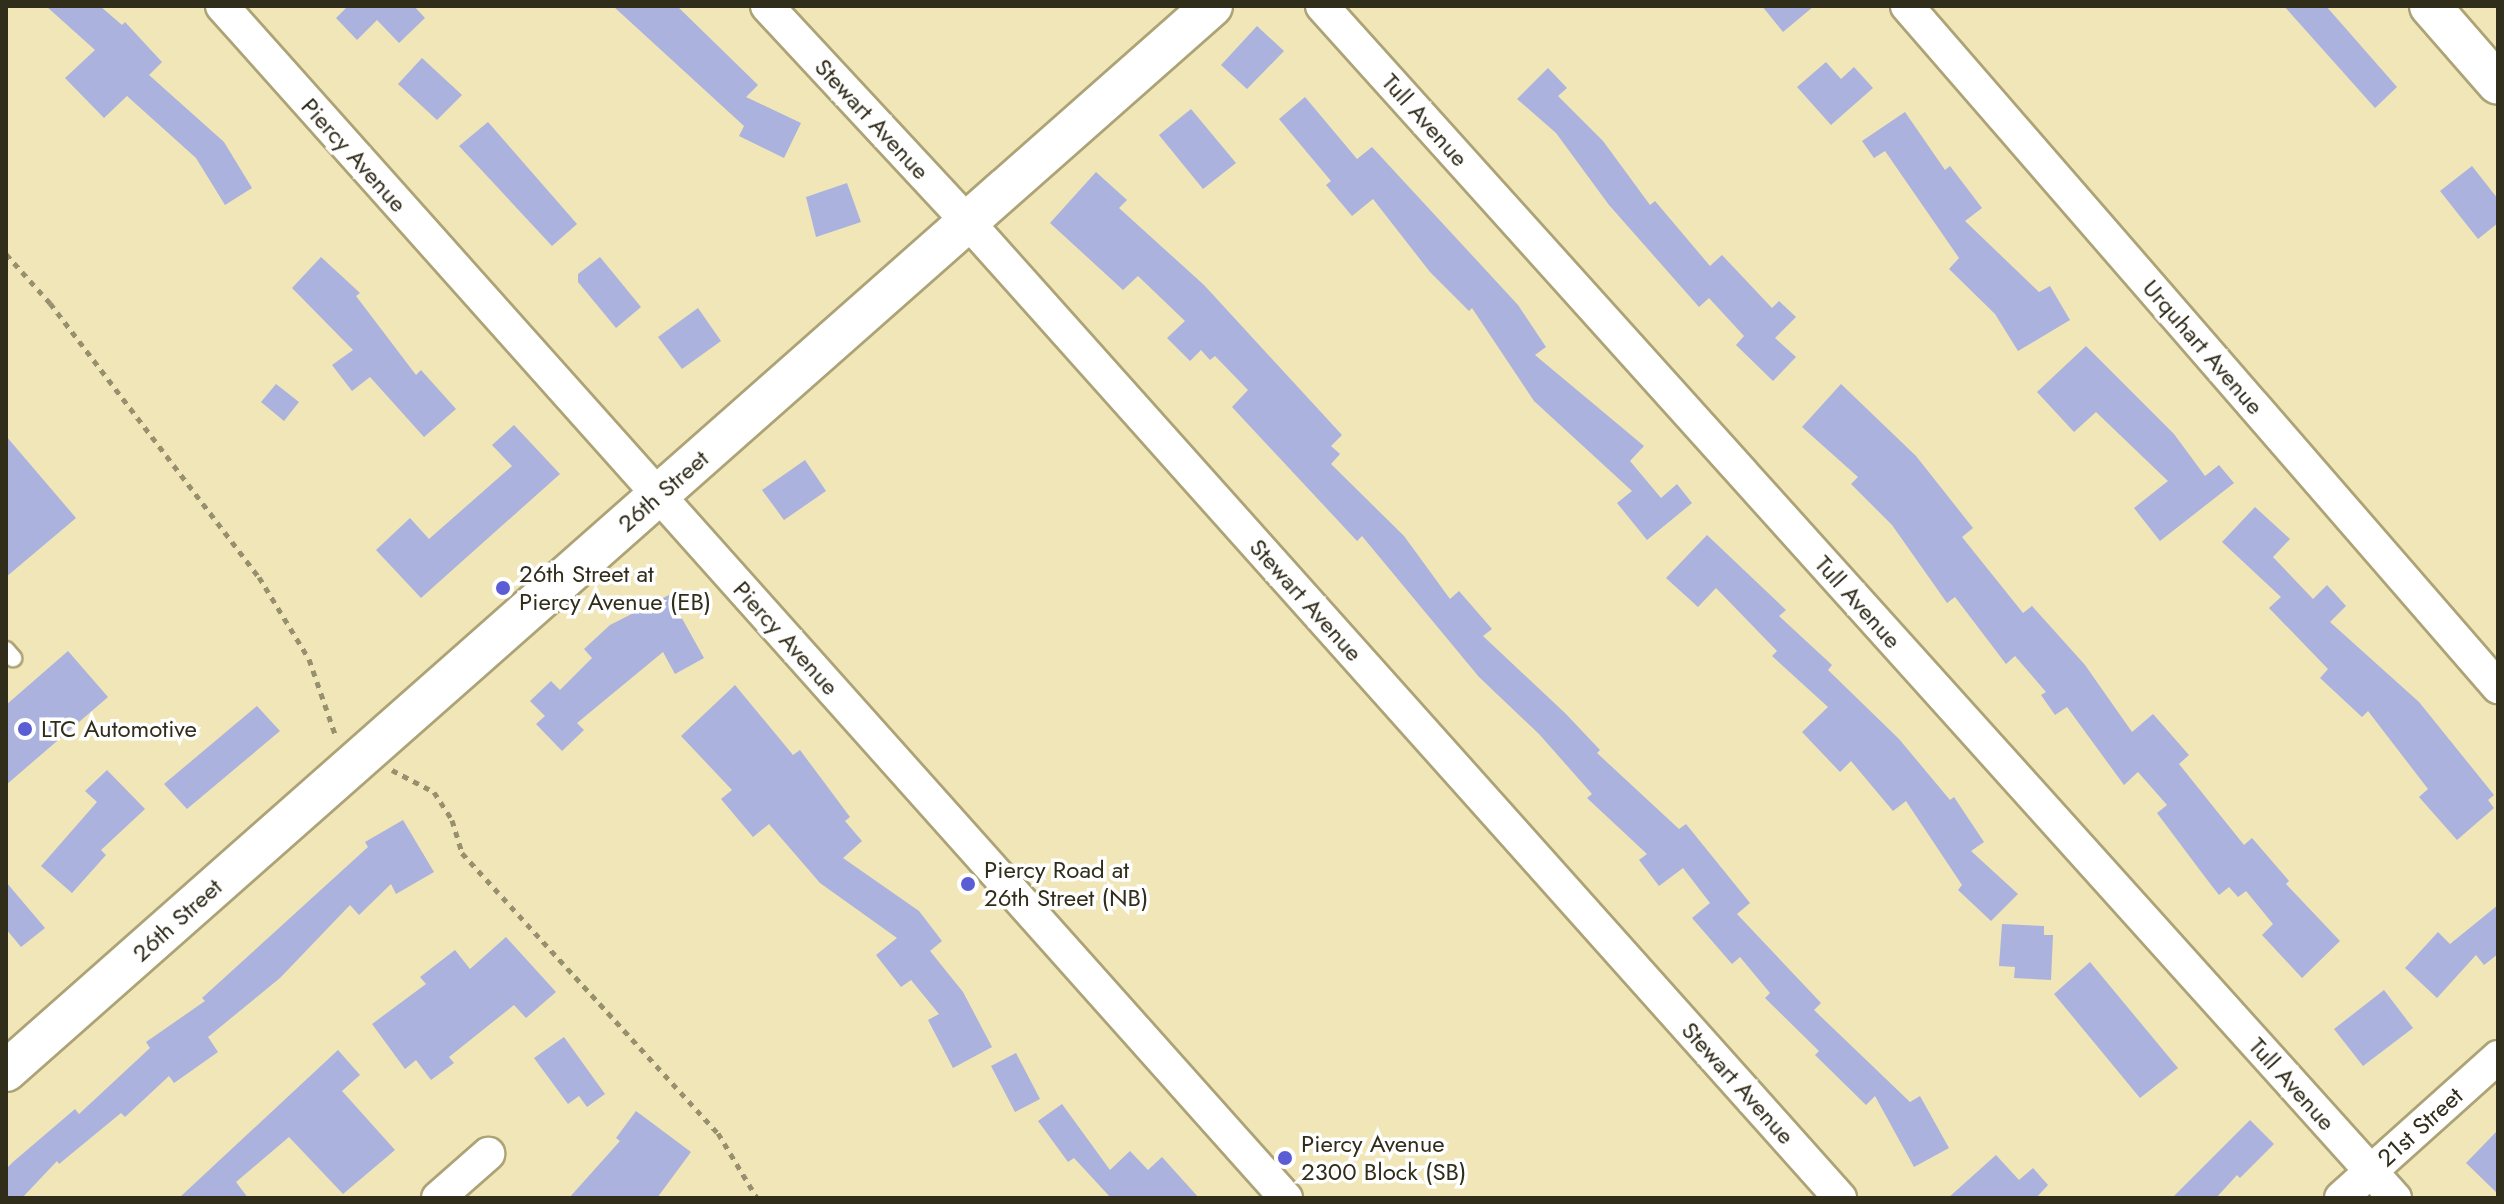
<!DOCTYPE html>
<style>
body{margin:0}
#map{position:relative;width:2504px;height:1204px;overflow:hidden;background:#f0e6b8;font-family:Jost,sans-serif}
div>[style]{position:absolute}
[style*='--x']{left:calc(var(--x)*1px);top:calc(var(--y)*1px);width:calc(var(--w)*1px);rotate:calc(var(--a)*1deg)}
.building>*{inset:0;background:#abb2dd}
.path>*{height:5px;margin-top:-2.5px;transform-origin:0;background:repeating-linear-gradient(90deg,#97906f 0 6px,transparent 0 12px)}
.roads{filter:drop-shadow(2px 0 #aca376) drop-shadow(-2px 0 #aca376) drop-shadow(0 2px #aca376) drop-shadow(0 -2px #aca376)}
.service>*{height:16px;margin:-8px;padding:0 8px;transform-origin:8px;border-radius:8px;background:#fff}
.minor>*{height:32px;margin:-16px;padding:0 16px;transform-origin:16px;border-radius:16px;background:#fff}
.tertiary>*{height:40px;margin:-20px;padding:0 20px;transform-origin:20px;border-radius:20px;background:#fff}
.dots>*{width:22px;height:22px;translate:-50% -50%;box-sizing:border-box;border:4px solid #fff;border-radius:50%}
span{translate:-50% -50%;white-space:nowrap;text-align:center;line-height:1.15;-webkit-text-stroke:7px #fff;paint-order:stroke}
.street-label{font-size:24px;color:#312d1b}
.poi-label{font-size:24px;color:#312d1b}
.left{translate:0 -50%;text-align:left}
.frame{position:absolute;inset:0;border:8px solid #312d1b;pointer-events:none}
</style>
<div id="map">
<div class="building">
<div style="clip-path:polygon(46px 6px,100px 6px,122px 25px,125px 22px,162px 62px,149px 75px,224px 142px,252px 188px,225px 205px,196px 158px,127px 96px,104px 118px,65px 78px,95px 50px)"></div>
<div style="clip-path:polygon(348px 6px,414px 6px,425px 18px,399px 43px,377px 20px,357px 40px,336px 18px)"></div>
<div style="clip-path:polygon(613px 6px,677px 6px,758px 85px,746px 97px,801px 123px,784px 158px,739px 136px,744px 126px)"></div>
<div style="clip-path:polygon(1762px 6px,1814px 6px,1783px 32px)"></div>
<div style="clip-path:polygon(2284px 6px,2326px 6px,2397px 87px,2375px 108px)"></div>
<div style="clip-path:polygon(1257px 26px,1284px 51px,1247px 89px,1221px 65px)"></div>
<div style="clip-path:polygon(422px 58px,462px 95px,437px 120px,398px 84px)"></div>
<div style="clip-path:polygon(1826px 62px,1841px 79px,1854px 67px,1873px 88px,1831px 125px,1797px 87px)"></div>
<div style="clip-path:polygon(1548px 68px,1567px 88px,1558px 96px,1603px 141px,1650px 205px,1655px 201px,1710px 266px,1722px 255px,1772px 308px,1779px 301px,1796px 317px,1775px 338px,1796px 357px,1773px 381px,1736px 345px,1744px 336px,1709px 298px,1699px 307px,1609px 205px,1556px 133px,1517px 99px)"></div>
<div style="clip-path:polygon(1305px 97px,1357px 159px,1372px 147px,1518px 305px,1546px 347px,1535px 355px,1644px 446px,1630px 461px,1661px 498px,1677px 484px,1692px 503px,1647px 540px,1617px 503px,1632px 491px,1534px 401px,1472px 308px,1469px 311px,1430px 272px,1373px 199px,1352px 216px,1326px 185px,1331px 181px,1279px 119px)"></div>
<div style="clip-path:polygon(1191px 109px,1236px 163px,1203px 189px,1159px 135px)"></div>
<div style="clip-path:polygon(1905px 112px,1945px 170px,1950px 166px,1982px 208px,1965px 221px,2039px 292px,2050px 286px,2070px 320px,2018px 351px,1995px 314px,1949px 269px,1959px 258px,1885px 151px,1874px 158px,1862px 141px)"></div>
<div style="clip-path:polygon(488px 122px,577px 224px,552px 246px,459px 146px)"></div>
<div style="clip-path:polygon(2472px 166px,2498px 199px,2498px 223px,2478px 239px,2440px 191px)"></div>
<div style="clip-path:polygon(1096px 172px,1127px 200px,1119px 208px,1204px 285px,1342px 435px,1331px 446px,1340px 454px,1331px 464px,1404px 536px,1450px 599px,1459px 591px,1492px 629px,1483px 636px,1566px 714px,1600px 750px,1597px 753px,1679px 829px,1686px 824px,1750px 903px,1737px 914px,1821px 1003px,1814px 1010px,1910px 1102px,1920px 1096px,1949px 1148px,1914px 1167px,1875px 1096px,1866px 1105px,1815px 1055px,1819px 1051px,1765px 998px,1770px 993px,1740px 957px,1732px 964px,1692px 918px,1710px 903px,1683px 868px,1659px 886px,1639px 860px,1647px 854px,1587px 798px,1592px 794px,1539px 734px,1479px 677px,1362px 536px,1357px 541px,1232px 407px,1248px 390px,1215px 356px,1210px 360px,1201px 350px,1190px 361px,1167px 338px,1185px 321px,1138px 276px,1123px 290px,1050px 223px)"></div>
<div style="clip-path:polygon(847px 183px,861px 222px,816px 237px,806px 197px)"></div>
<div style="clip-path:polygon(321px 257px,360px 293px,356px 296px,416px 375px,421px 370px,456px 409px,424px 437px,370px 377px,352px 391px,332px 365px,353px 350px,292px 288px)"></div>
<div style="clip-path:polygon(600px 257px,641px 307px,616px 328px,578px 282px,578px 274px)"></div>
<div style="clip-path:polygon(698px 308px,721px 341px,682px 369px,658px 337px)"></div>
<div style="clip-path:polygon(2086px 346px,2174px 434px,2205px 476px,2219px 465px,2234px 483px,2160px 541px,2134px 508px,2168px 481px,2096px 412px,2074px 432px,2037px 392px)"></div>
<div style="clip-path:polygon(276px 384px,299px 402px,284px 421px,261px 402px)"></div>
<div style="clip-path:polygon(1841px 384px,1916px 456px,1973px 528px,1962px 537px,2023px 613px,2032px 606px,2085px 665px,2132px 732px,2153px 714px,2189px 755px,2179px 764px,2244px 845px,2252px 838px,2289px 881px,2286px 884px,2340px 941px,2302px 978px,2262px 935px,2273px 924px,2246px 891px,2238px 897px,2229px 887px,2219px 895px,2205px 877px,2157px 813px,2167px 805px,2138px 772px,2124px 785px,2067px 707px,2055px 715px,2041px 695px,2046px 692px,2015px 656px,2006px 664px,1955px 597px,1947px 603px,1892px 525px,1851px 484px,1858px 477px,1802px 427px)"></div>
<div style="clip-path:polygon(514px 425px,560px 474px,421px 598px,376px 550px,410px 518px,429px 539px,512px 466px,492px 445px)"></div>
<div style="clip-path:polygon(6px 436px,76px 518px,6px 577px)"></div>
<div style="clip-path:polygon(805px 460px,826px 491px,784px 520px,762px 490px)"></div>
<div style="clip-path:polygon(2255px 507px,2290px 539px,2273px 557px,2313px 599px,2327px 585px,2346px 606px,2330px 622px,2419px 702px,2494px 795px,2488px 800px,2494px 808px,2457px 840px,2419px 797px,2428px 789px,2368px 711px,2362px 717px,2320px 678px,2328px 669px,2269px 608px,2281px 597px,2222px 542px)"></div>
<div style="clip-path:polygon(1707px 535px,1786px 610px,1779px 616px,1832px 665px,1828px 670px,1899px 739px,1950px 800px,1954px 797px,1984px 842px,1971px 851px,2018px 894px,1991px 921px,1958px 890px,1962px 885px,1906px 801px,1893px 811px,1851px 761px,1840px 772px,1802px 732px,1828px 707px,1772px 656px,1777px 651px,1716px 588px,1698px 607px,1666px 578px)"></div>
<div style="clip-path:polygon(669px 595px,704px 658px,675px 674px,663px 652px,577px 723px,584px 730px,562px 751px,536px 724px,545px 716px,530px 701px,551px 681px,560px 690px,592px 658px,584px 649px,610px 625px)"></div>
<div style="clip-path:polygon(68px 651px,108px 697px,6px 785px,6px 705px)"></div>
<div style="clip-path:polygon(735px 685px,793px 755px,800px 750px,850px 817px,845px 821px,862px 841px,843px 858px,919px 911px,942px 941px,930px 951px,963px 992px,992px 1047px,953px 1068px,928px 1020px,939px 1014px,911px 980px,901px 987px,876px 955px,897px 938px,820px 883px,769px 824px,753px 837px,721px 799px,732px 790px,681px 736px)"></div>
<div style="clip-path:polygon(257px 706px,280px 731px,187px 809px,164px 784px)"></div>
<div style="clip-path:polygon(107px 770px,145px 809px,101px 850px,106px 855px,72px 893px,41px 866px,97px 802px,85px 791px)"></div>
<div style="clip-path:polygon(403px 820px,434px 872px,396px 894px,391px 884px,359px 915px,350px 905px,280px 978px,208px 1037px,218px 1052px,174px 1083px,169px 1076px,125px 1117px,121px 1113px,59px 1164px,57px 1161px,22px 1198px,6px 1198px,6px 1169px,13px 1162px,75px 1109px,79px 1114px,150px 1048px,146px 1042px,205px 1001px,202px 998px,368px 847px,365px 842px)"></div>
<div style="clip-path:polygon(6px 882px,45px 928px,21px 947px,6px 929px)"></div>
<div style="clip-path:polygon(2498px 905px,2498px 954px,2484px 965px,2476px 955px,2437px 998px,2405px 968px,2438px 932px,2450px 944px)"></div>
<div style="clip-path:polygon(2002px 924px,2044px 926px,2044px 935px,2053px 935px,2051px 980px,2014px 978px,2015px 967px,1999px 966px)"></div>
<div style="clip-path:polygon(506px 937px,556px 992px,526px 1018px,514px 1005px,449px 1057px,454px 1063px,431px 1080px,416px 1060px,405px 1069px,372px 1024px,426px 984px,420px 977px,455px 950px,470px 969px)"></div>
<div style="clip-path:polygon(2090px 962px,2178px 1068px,2140px 1098px,2054px 994px)"></div>
<div style="clip-path:polygon(2384px 990px,2413px 1028px,2363px 1066px,2334px 1029px)"></div>
<div style="clip-path:polygon(564px 1037px,605px 1094px,587px 1107px,579px 1096px,568px 1104px,534px 1058px)"></div>
<div style="clip-path:polygon(338px 1050px,360px 1075px,342px 1091px,395px 1150px,343px 1194px,289px 1137px,236px 1182px,248px 1198px,179px 1198px)"></div>
<div style="clip-path:polygon(1016px 1053px,1040px 1099px,1015px 1112px,991px 1066px)"></div>
<div style="clip-path:polygon(1062px 1104px,1110px 1170px,1130px 1151px,1148px 1170px,1162px 1157px,1199px 1198px,1111px 1198px,1074px 1158px,1068px 1162px,1038px 1121px)"></div>
<div style="clip-path:polygon(636px 1111px,691px 1152px,657px 1198px,569px 1198px,620px 1141px,616px 1138px)"></div>
<div style="clip-path:polygon(2250px 1120px,2274px 1144px,2240px 1178px,2237px 1175px,2216px 1198px,2172px 1198px)"></div>
<div style="clip-path:polygon(2498px 1130px,2498px 1194px,2466px 1163px)"></div>
<div style="clip-path:polygon(1996px 1155px,2019px 1180px,2033px 1168px,2048px 1185px,2036px 1198px,1948px 1198px)"></div>
</div>
<div class="path">
<div style="--x:6;--y:254;--w:66;--a:48.1"></div>
<div style="--x:50;--y:303;--w:345;--a:52.7"></div>
<div style="--x:259;--y:577;--w:96;--a:58.6"></div>
<div style="--x:309;--y:659;--w:83;--a:70.9"></div>
<div style="--x:392;--y:770;--w:47;--a:27.6"></div>
<div style="--x:434;--y:792;--w:33;--a:57"></div>
<div style="--x:452;--y:820;--w:34;--a:73"></div>
<div style="--x:462;--y:853;--w:379;--a:47.6"></div>
<div style="--x:718;--y:1133;--w:76;--a:59"></div>
</div>
<div class="roads">
<div class="service">
<div style="--x:6;--y:650;--w:11;--a:49"></div>
</div>
<div class="minor">
<div style="--x:222;--y:6;--w:1598;--a:48.25"></div>
<div style="--x:767;--y:6;--w:295;--a:47.1"></div>
<div style="--x:968;--y:222;--w:1309;--a:48.22"></div>
<div style="--x:1322;--y:6;--w:1604;--a:48.01"></div>
<div style="--x:1907;--y:6;--w:902;--a:49.05"></div>
<div style="--x:438;--y:1198;--w:67;--a:-41.3"></div>
<div style="--x:2341;--y:1198;--w:211;--a:-41.9"></div>
</div>
<div class="tertiary">
<div style="--x:2430;--y:6;--w:103;--a:48.9"></div>
<div style="--x:6;--y:1071;--w:1609;--a:-41.45"></div>
</div>
</div>
<div class="dots">
<div style="left:503px;top:588px;background:#5a5dd4"></div>
<div style="left:25px;top:729px;background:#5a5dd4"></div>
<div style="left:968px;top:884px;background:#5a5dd4"></div>
<div style="left:1285px;top:1158px;background:#5a5dd4"></div>
</div>
<div class="street-label">
<span style="left:872px;top:119px;rotate:47deg">Stewart Avenue</span>
<span style="left:1425px;top:120px;rotate:48deg">Tull Avenue</span>
<span style="left:354px;top:155px;rotate:48deg">Piercy Avenue</span>
<span style="left:2203px;top:347px;rotate:49deg">Urquhart Avenue</span>
<span style="left:663px;top:491px;rotate:-41deg">26th Street</span>
<span style="left:1306px;top:600px;rotate:48deg">Stewart Avenue</span>
<span style="left:1858px;top:602px;rotate:48deg">Tull Avenue</span>
<span style="left:786px;top:638px;rotate:48deg">Piercy Avenue</span>
<span style="left:177px;top:920px;rotate:-42deg">26th Street</span>
<span style="left:1738px;top:1083px;rotate:48deg">Stewart Avenue</span>
<span style="left:2292px;top:1084px;rotate:48deg">Tull Avenue</span>
<span style="left:2420px;top:1127px;rotate:-42deg">21st Street</span>
</div>
<div class="poi-label">
<span class="left" style="left:519px;top:588px">26th Street at<br>Piercy Avenue (EB)</span>
<span class="left" style="left:41px;top:729px">LTC Automotive</span>
<span class="left" style="left:984px;top:884px">Piercy Road at<br>26th Street (NB)</span>
<span class="left" style="left:1301px;top:1158px">Piercy Avenue<br>2300 Block (SB)</span>
</div>
<div class="frame"></div>
</div>
